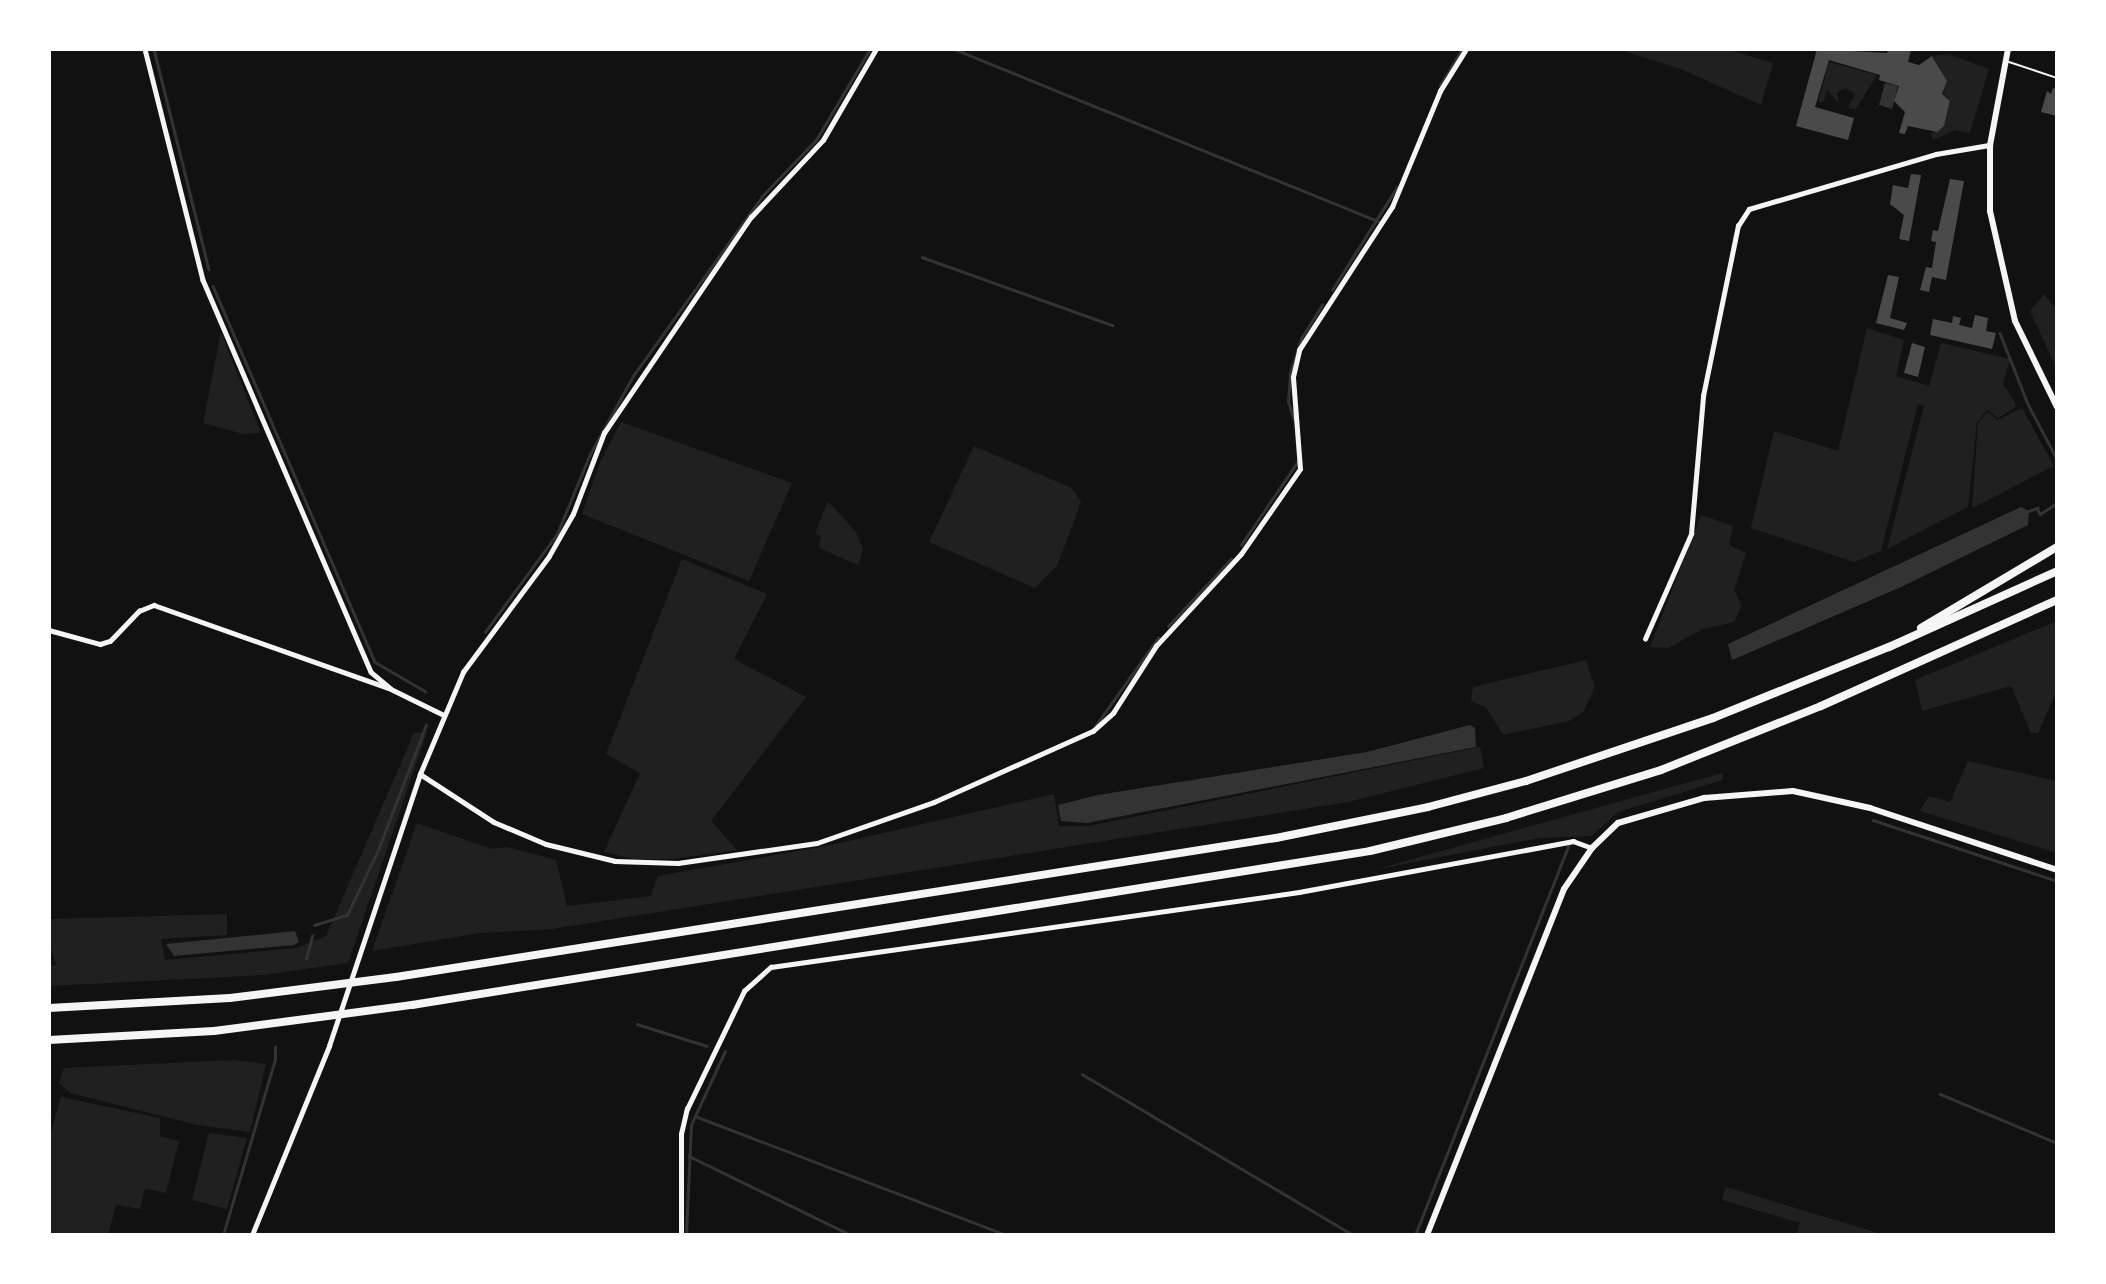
<!DOCTYPE html>
<style>
body{margin:0}
#map{position:relative;width:2106px;height:1284px;overflow:hidden;background:#111;font-family:"Nunito Sans",sans-serif}
div>[style]{position:absolute}
[style*='--x']{left:calc(var(--x)*1px);top:calc(var(--y)*1px);width:calc(var(--w)*1px);rotate:calc(var(--a)*1deg)}
.green>*{inset:0;background:#202020}
.water>*{inset:0;background:#333}
.stream>*{height:2.5px;margin:-1.25px;padding:0 1.25px;transform-origin:1.25px;border-radius:1.25px;background:#333}
.building>*{inset:0;background:#4a4a4a}
.service>*{height:2px;margin:-1px;padding:0 1px;transform-origin:1px;border-radius:1px;background:#f5f5f5}
.minor>*{height:4.5px;margin:-2.25px;padding:0 2.25px;transform-origin:2.25px;border-radius:2.25px;background:#f5f5f5}
.secondary>*{height:6px;margin:-3px;padding:0 3px;transform-origin:3px;border-radius:3px;background:#f5f5f5}
.motorway>*{height:8px;margin:-4px;padding:0 4px;transform-origin:4px;border-radius:4px;background:#f5f5f5}
span{translate:-50% -50%;white-space:nowrap;text-align:center;line-height:1.15;-webkit-text-stroke:5px #fff;paint-order:stroke}
.frame{position:absolute;inset:0;border:51px solid #fff;pointer-events:none}
</style>
<div id="map">
<div class="green">
<div style="clip-path:polygon(1618px 49px,1726px 49px,1773px 63px,1761px 105px,1681px 69px)"></div>
<div style="clip-path:polygon(1949px 54px,1989px 69px,1970px 133px,1955px 130px,1933px 140px,1931px 134px,1944px 126px,1951px 101px,1943px 94px,1947px 81px,1933px 56px)"></div>
<div style="clip-path:polygon(1829px 62px,1877px 75px,1856px 109px,1848px 108px,1855px 94px,1846px 88px,1837px 93px,1839px 104px,1827px 90px,1824px 101px,1818px 103px)"></div>
<div style="clip-path:polygon(2044px 294px,2057px 310px,2057px 369px,2030px 311px)"></div>
<div style="clip-path:polygon(1867px 328px,1904px 340px,1896px 376px,1929px 386px,1941px 343px,2010px 359px,2003px 384px,2017px 406px,1998px 418px,1987px 410px,1977px 422px,1968px 507px,1887px 549px,1924px 406px,1918px 404px,1881px 551px,1854px 562px,1751px 528px,1774px 431px,1838px 451px)"></div>
<div style="clip-path:polygon(221px 332px,261px 433px,243px 434px,203px 423px)"></div>
<div style="clip-path:polygon(2022px 408px,2054px 466px,1972px 508px,1978px 423px,1987px 412px,1998px 420px)"></div>
<div style="clip-path:polygon(621px 422px,792px 483px,749px 581px,582px 514px,600px 462px)"></div>
<div style="clip-path:polygon(974px 446px,1072px 488px,1081px 502px,1057px 566px,1035px 588px,929px 542px)"></div>
<div style="clip-path:polygon(828px 501px,856px 532px,863px 549px,858px 565px,819px 548px,821px 536px,815px 534px)"></div>
<div style="clip-path:polygon(1701px 515px,1733px 526px,1729px 545px,1746px 553px,1734px 590px,1742px 606px,1734px 622px,1703px 629px,1668px 648px,1650px 647px)"></div>
<div style="clip-path:polygon(682px 559px,767px 594px,734px 659px,806px 697px,711px 821px,737px 850px,673px 859px,633px 859px,604px 852px,640px 773px,606px 754px)"></div>
<div style="clip-path:polygon(2057px 621px,2057px 690px,2038px 733px,2031px 733px,2011px 686px,1922px 711px,1915px 680px)"></div>
<div style="clip-path:polygon(1586px 660px,1595px 687px,1583px 712px,1569px 721px,1503px 735px,1486px 707px,1471px 701px,1473px 687px)"></div>
<div style="clip-path:polygon(427px 732px,348px 963px,264px 975px,49px 986px,49px 966px,57px 965px,49px 946px,49px 919px,227px 914px,227px 935px,161px 939px,165px 960px,296px 948px,326px 936px,414px 733px)"></div>
<div style="clip-path:polygon(1480px 747px,1484px 768px,1348px 802px,552px 929px,480px 933px,372px 951px,417px 823px,492px 849px,507px 847px,556px 860px,567px 906px,651px 896px,658px 876px,831px 845px,1054px 794px,1059px 826px,1088px 826px)"></div>
<div style="clip-path:polygon(1968px 761px,2057px 781px,2057px 853px,1920px 811px,1929px 796px,1950px 802px)"></div>
<div style="clip-path:polygon(1722px 773px,1723px 780px,1618px 812px,1592px 836px,1539px 838px,1373px 870px)"></div>
<div style="clip-path:polygon(233px 1060px,266px 1064px,250px 1132px,197px 1125px,70px 1093px,59px 1083px,64px 1068px)"></div>
<div style="clip-path:polygon(61px 1097px,160px 1118px,160px 1136px,179px 1141px,166px 1193px,145px 1189px,140px 1209px,116px 1205px,108px 1235px,49px 1235px,49px 1139px)"></div>
<div style="clip-path:polygon(209px 1133px,247px 1138px,227px 1209px,192px 1200px)"></div>
<div style="clip-path:polygon(1726px 1187px,1885px 1235px,1796px 1235px,1800px 1223px,1722px 1200px)"></div>
</div>
<div class="water">
<div style="clip-path:polygon(1885px 83px,1898px 86px,1892px 109px,1879px 105px)"></div>
<div style="clip-path:polygon(2021px 507px,2029px 511px,2028px 525px,1901px 587px,1732px 660px,1728px 644px)"></div>
<div style="clip-path:polygon(1470px 725px,1475px 728px,1476px 747px,1087px 823px,1061px 821px,1058px 805px,1098px 795px,1367px 752px)"></div>
<div style="clip-path:polygon(295px 931px,299px 942px,294px 945px,174px 956px,166px 944px)"></div>
</div>
<div class="stream">
<div style="--x:154;--y:49;--w:227;--a:76"></div>
<div style="--x:954;--y:49;--w:458;--a:22.1"></div>
<div style="--x:1440;--y:86;--w:43;--a:-59.3"></div>
<div style="--x:922;--y:257;--w:202;--a:19.7"></div>
<div style="--x:213;--y:286;--w:409;--a:66.7"></div>
<div style="--x:375;--y:662;--w:58;--a:30.1"></div>
<div style="--x:1332;--y:290;--w:122;--a:-57.7"></div>
<div style="--x:2000;--y:333;--w:76;--a:68.5"></div>
<div style="--x:2028;--y:404;--w:62;--a:62.2"></div>
<div style="--x:1294;--y:420;--w:19;--a:-108"></div>
<div style="--x:1288;--y:402;--w:29;--a:-86"></div>
<div style="--x:1290;--y:373;--w:38;--a:-72"></div>
<div style="--x:1302;--y:337;--w:38;--a:-58"></div>
<div style="--x:2029;--y:511;--w:9;--a:-21"></div>
<div style="--x:2037;--y:508;--w:7;--a:63"></div>
<div style="--x:2040;--y:514;--w:20;--a:-33"></div>
<div style="--x:1241;--y:545;--w:102;--a:-55.8"></div>
<div style="--x:1168;--y:626;--w:92;--a:-46.8"></div>
<div style="--x:485;--y:632;--w:122;--a:-53.7"></div>
<div style="--x:557;--y:534;--w:87;--a:-67.6"></div>
<div style="--x:590;--y:454;--w:89;--a:-61.1"></div>
<div style="--x:633;--y:376;--w:223;--a:-54.3"></div>
<div style="--x:763;--y:195;--w:76;--a:-46.1"></div>
<div style="--x:816;--y:140;--w:106;--a:-59.3"></div>
<div style="--x:1096;--y:725;--w:107;--a:-54.5"></div>
<div style="--x:1873;--y:820;--w:194;--a:18.3"></div>
<div style="--x:314;--y:925;--w:34;--a:-17"></div>
<div style="--x:347;--y:915;--w:72;--a:-64.5"></div>
<div style="--x:378;--y:850;--w:134;--a:-69"></div>
<div style="--x:306;--y:959;--w:24;--a:-75"></div>
<div style="--x:637;--y:1024;--w:73;--a:17.4"></div>
<div style="--x:1082;--y:1074;--w:315;--a:30.7"></div>
<div style="--x:1940;--y:1094;--w:127;--a:22.7"></div>
<div style="--x:695;--y:1116;--w:334;--a:20.9"></div>
<div style="--x:689;--y:1156;--w:180;--a:26"></div>
<div style="--x:223;--y:1235;--w:184;--a:-73.5"></div>
<div style="--x:275;--y:1059;--w:12;--a:-90"></div>
<div style="--x:686;--y:1235;--w:110;--a:-87.4"></div>
<div style="--x:691;--y:1125;--w:81;--a:-65.3"></div>
<div style="--x:1415;--y:1235;--w:418;--a:-68.5"></div>
</div>
<div class="building">
<div style="clip-path:polygon(1817px 49px,1887px 53px,1888px 49px,1907px 49px,1911px 50px,1908px 62px,1919px 65px,1932px 56px,1947px 81px,1942px 94px,1950px 101px,1944px 126px,1937px 132px,1908px 126px,1905px 134px,1899px 133px,1905px 112px,1894px 101px,1899px 86px,1879px 80px,1880px 75px,1829px 60px,1815px 107px,1854px 118px,1848px 140px,1796px 126px)"></div>
<div style="clip-path:polygon(2053px 88px,2057px 89px,2057px 116px,2041px 112px,2047px 91px,2051px 94px)"></div>
<div style="clip-path:polygon(1911px 174px,1921px 175px,1909px 241px,1899px 239px,1904px 215px,1890px 204px,1893px 185px,1908px 188px)"></div>
<div style="clip-path:polygon(1950px 179px,1964px 181px,1946px 280px,1932px 277px,1929px 292px,1920px 290px,1926px 267px,1932px 268px,1936px 242px,1931px 241px,1933px 230px,1938px 231px)"></div>
<div style="clip-path:polygon(1888px 275px,1899px 277px,1890px 318px,1907px 323px,1904px 330px,1876px 323px)"></div>
<div style="clip-path:polygon(1975px 315px,1988px 318px,1986px 331px,1996px 333px,1992px 349px,1930px 335px,1933px 319px,1952px 323px,1953px 316px,1961px 318px,1959px 325px,1972px 328px)"></div>
<div style="clip-path:polygon(1912px 343px,1925px 347px,1918px 377px,1904px 373px)"></div>
</div>
<div class="service">
<div style="--x:2009;--y:62;--w:51;--a:18.4"></div>
</div>
<div class="minor">
<div style="--x:145;--y:49;--w:238;--a:75.9"></div>
<div style="--x:203;--y:280;--w:426;--a:66.8"></div>
<div style="--x:371;--y:672;--w:26;--a:40"></div>
<div style="--x:391;--y:689;--w:59;--a:26.1"></div>
<div style="--x:49;--y:630;--w:53;--a:15.4"></div>
<div style="--x:100;--y:644;--w:10;--a:-17"></div>
<div style="--x:110;--y:641;--w:42;--a:-46"></div>
<div style="--x:139;--y:611;--w:16;--a:-22"></div>
<div style="--x:154;--y:605;--w:248;--a:19.5"></div>
<div style="--x:1645;--y:639;--w:115;--a:-66.3"></div>
<div style="--x:1691;--y:534;--w:139;--a:-85"></div>
<div style="--x:1703;--y:396;--w:174;--a:-78.4"></div>
<div style="--x:1738;--y:226;--w:20;--a:-57"></div>
<div style="--x:1749;--y:209;--w:195;--a:-16.4"></div>
<div style="--x:1936;--y:154;--w:55;--a:-9.5"></div>
<div style="--x:420;--y:774;--w:88;--a:33"></div>
<div style="--x:494;--y:822;--w:56;--a:22.9"></div>
<div style="--x:546;--y:844;--w:71;--a:13.8"></div>
<div style="--x:615;--y:861;--w:63;--a:1.8"></div>
<div style="--x:678;--y:863;--w:140;--a:-8.2"></div>
<div style="--x:817;--y:843;--w:124;--a:-19.3"></div>
<div style="--x:934;--y:802;--w:174;--a:-24.1"></div>
<div style="--x:1093;--y:731;--w:27;--a:-42"></div>
<div style="--x:1113;--y:713;--w:80;--a:-57.3"></div>
<div style="--x:1156;--y:646;--w:125;--a:-47.3"></div>
<div style="--x:1241;--y:554;--w:103;--a:-55.2"></div>
<div style="--x:1300;--y:469;--w:92;--a:-94.4"></div>
<div style="--x:1293;--y:377;--w:28;--a:-77"></div>
<div style="--x:1299;--y:350;--w:171;--a:-57"></div>
<div style="--x:1392;--y:207;--w:126;--a:-67.5"></div>
<div style="--x:1440;--y:91;--w:49;--a:-58.2"></div>
<div style="--x:252;--y:1235;--w:204;--a:-67.8"></div>
<div style="--x:329;--y:1046;--w:287;--a:-71.5"></div>
<div style="--x:420;--y:774;--w:111;--a:-67.1"></div>
<div style="--x:463;--y:672;--w:144;--a:-53.4"></div>
<div style="--x:549;--y:556;--w:48;--a:-60.3"></div>
<div style="--x:573;--y:514;--w:87;--a:-69.1"></div>
<div style="--x:604;--y:433;--w:261;--a:-55.8"></div>
<div style="--x:751;--y:217;--w:105;--a:-46.9"></div>
<div style="--x:823;--y:140;--w:105;--a:-59.8"></div>
<div style="--x:681;--y:1235;--w:101;--a:-90"></div>
<div style="--x:681;--y:1134;--w:26;--a:-77"></div>
<div style="--x:687;--y:1109;--w:131;--a:-64.2"></div>
<div style="--x:744;--y:991;--w:36;--a:-42"></div>
<div style="--x:771;--y:967;--w:533;--a:-8.08"></div>
<div style="--x:1299;--y:892;--w:279;--a:-10.5"></div>
<div style="--x:1573;--y:841;--w:20;--a:20"></div>
</div>
<div class="secondary">
<div style="--x:2008;--y:49;--w:98;--a:100.6"></div>
<div style="--x:1990;--y:145;--w:66;--a:90"></div>
<div style="--x:1990;--y:211;--w:113;--a:77.2"></div>
<div style="--x:2015;--y:321;--w:96;--a:64"></div>
<div style="--x:1427;--y:1235;--w:372;--a:-68.4"></div>
<div style="--x:1564;--y:889;--w:50;--a:-55.7"></div>
<div style="--x:1592;--y:848;--w:36;--a:-44"></div>
<div style="--x:1618;--y:823;--w:90;--a:-16.2"></div>
<div style="--x:1704;--y:798;--w:89;--a:-4.5"></div>
<div style="--x:1793;--y:791;--w:79;--a:12.4"></div>
<div style="--x:1870;--y:808;--w:197;--a:18.3"></div>
</div>
<div class="motorway">
<div style="--x:1921;--y:628;--w:158;--a:-30.8"></div>
<div style="--x:49;--y:1008;--w:181;--a:-3.2"></div>
<div style="--x:230;--y:998;--w:167;--a:-7.2"></div>
<div style="--x:396;--y:977;--w:891;--a:-8.98"></div>
<div style="--x:1276;--y:838;--w:155;--a:-11.5"></div>
<div style="--x:1428;--y:807;--w:101;--a:-14.9"></div>
<div style="--x:1526;--y:781;--w:197;--a:-18.6"></div>
<div style="--x:1713;--y:718;--w:190;--a:-22"></div>
<div style="--x:1889;--y:647;--w:184;--a:-24.3"></div>
<div style="--x:49;--y:1040;--w:165;--a:-3.1"></div>
<div style="--x:214;--y:1031;--w:200;--a:-7.5"></div>
<div style="--x:412;--y:1005;--w:970;--a:-9.13"></div>
<div style="--x:1370;--y:851;--w:140;--a:-13.6"></div>
<div style="--x:1506;--y:818;--w:162;--a:-17.2"></div>
<div style="--x:1661;--y:770;--w:172;--a:-21.8"></div>
<div style="--x:1821;--y:706;--w:259;--a:-24.2"></div>
</div>
<div class="frame"></div>
</div>
